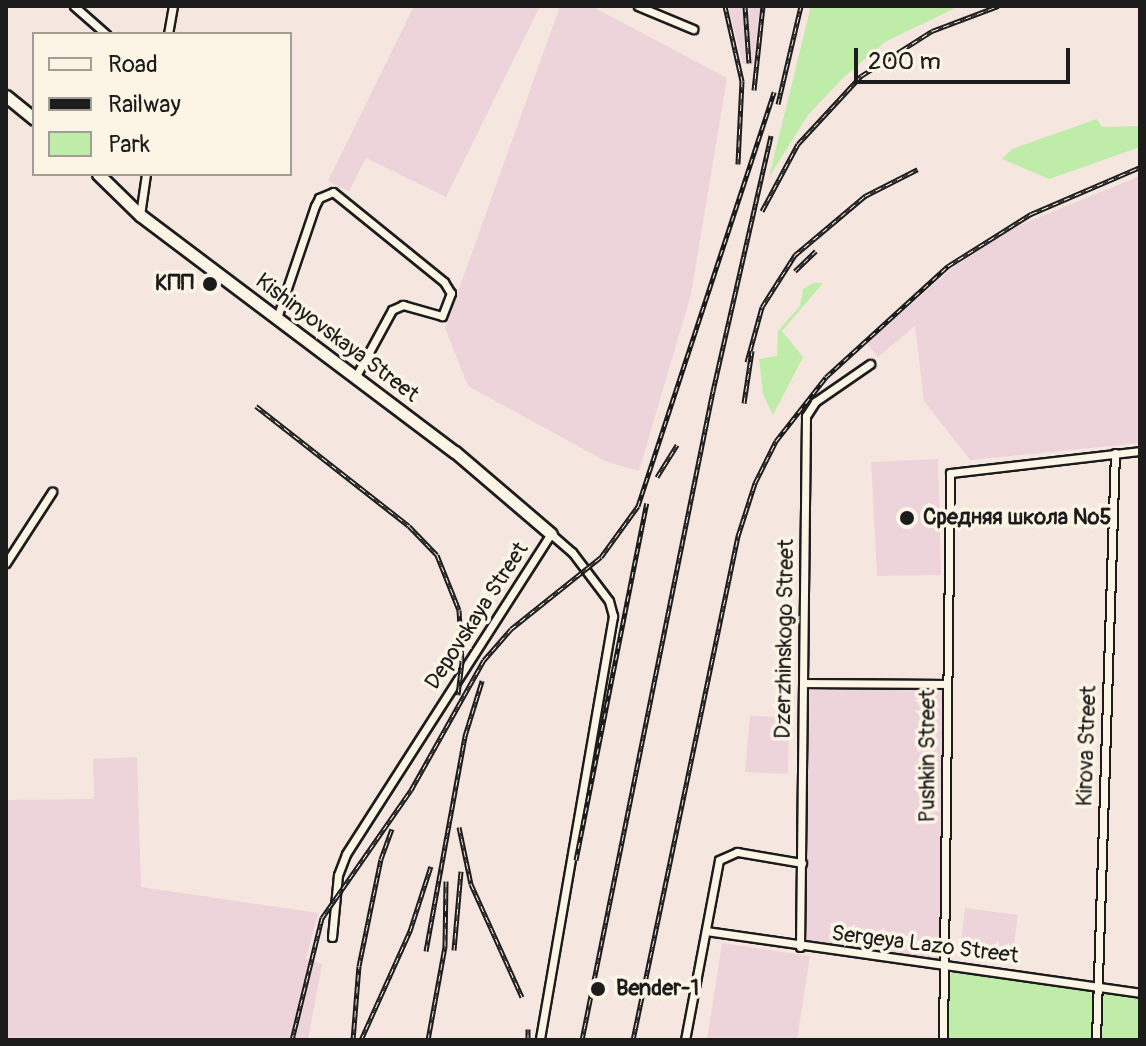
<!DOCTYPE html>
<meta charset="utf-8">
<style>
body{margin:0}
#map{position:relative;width:1146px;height:1046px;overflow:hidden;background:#f5e6e0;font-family:Pangolin,sans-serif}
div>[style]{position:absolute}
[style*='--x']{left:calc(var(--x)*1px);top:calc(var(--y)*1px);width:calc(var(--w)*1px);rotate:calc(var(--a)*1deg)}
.built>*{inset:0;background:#edd4da}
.green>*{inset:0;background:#bfeca9}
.roads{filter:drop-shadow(2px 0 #1c1c1c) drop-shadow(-2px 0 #1c1c1c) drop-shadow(0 2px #1c1c1c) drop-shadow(0 -2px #1c1c1c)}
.street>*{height:7px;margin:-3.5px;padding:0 3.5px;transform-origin:3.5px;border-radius:3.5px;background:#fcf5e5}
.secondary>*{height:11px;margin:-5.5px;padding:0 5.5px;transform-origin:5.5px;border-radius:5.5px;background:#fcf5e5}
.rail>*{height:5px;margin-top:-2.5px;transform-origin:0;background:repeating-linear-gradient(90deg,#fcf5e5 0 6px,#1c1c1c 0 12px);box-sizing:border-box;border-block:2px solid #1c1c1c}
.dots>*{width:22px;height:22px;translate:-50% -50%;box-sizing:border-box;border:4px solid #fcf5e5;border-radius:50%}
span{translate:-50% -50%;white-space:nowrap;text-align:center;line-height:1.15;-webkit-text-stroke:7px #fcf5e5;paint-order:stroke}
.poi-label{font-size:22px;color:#1c1c1c;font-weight:700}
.right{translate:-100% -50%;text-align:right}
.left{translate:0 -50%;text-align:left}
.street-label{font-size:22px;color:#1c1c1c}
.frame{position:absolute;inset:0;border:8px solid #1c1c1c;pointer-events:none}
.legend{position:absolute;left:32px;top:32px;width:260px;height:144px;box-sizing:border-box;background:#fcf5e5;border:2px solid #a29e95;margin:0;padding:10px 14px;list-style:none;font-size:24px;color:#1c1c1c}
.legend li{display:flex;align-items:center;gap:16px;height:40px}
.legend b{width:40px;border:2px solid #a29e95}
.scale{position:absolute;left:854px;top:48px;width:216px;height:36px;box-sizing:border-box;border:4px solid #1c1c1c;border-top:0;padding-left:10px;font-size:24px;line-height:28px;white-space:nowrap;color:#1c1c1c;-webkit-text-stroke:6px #fcf5e5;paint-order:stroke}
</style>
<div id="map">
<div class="built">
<div style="clip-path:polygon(414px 6px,540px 6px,446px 197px,366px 158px,349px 191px,328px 181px)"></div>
<div style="clip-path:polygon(560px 6px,591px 6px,727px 78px,691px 294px,639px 471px,607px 462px,468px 386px,445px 328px)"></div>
<div style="clip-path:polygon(728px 6px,767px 6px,765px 15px,759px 15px,753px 65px,743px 64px)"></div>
<div style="clip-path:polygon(1140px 176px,1140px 443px,970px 460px,924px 401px,915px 326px,878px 357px,867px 343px,956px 265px,1008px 230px)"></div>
<div style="clip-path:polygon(938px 459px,941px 575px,877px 576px,871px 462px)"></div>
<div style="clip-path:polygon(803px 683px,947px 684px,945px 965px,800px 947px)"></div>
<div style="clip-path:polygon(750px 716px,789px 717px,788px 774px,745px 772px)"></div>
<div style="clip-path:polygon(137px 757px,141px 887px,318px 913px,306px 959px,322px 964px,308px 1040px,6px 1040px,6px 800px,94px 799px,93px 759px)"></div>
<div style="clip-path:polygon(965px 908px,1018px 915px,1012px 959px,960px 952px)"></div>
<div style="clip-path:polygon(722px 943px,810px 956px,797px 1040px,707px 1040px)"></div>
</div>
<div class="green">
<div style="clip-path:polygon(811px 6px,959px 6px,885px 42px,844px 77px,808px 115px,769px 177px)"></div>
<div style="clip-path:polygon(1097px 119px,1102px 127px,1140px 126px,1140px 147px,1049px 179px,1002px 159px,1012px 149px)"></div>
<div style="clip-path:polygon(814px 283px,823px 283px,782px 331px,803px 357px,773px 415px,763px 394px,759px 359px,777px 356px,778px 331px,800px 306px,803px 289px)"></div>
<div style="clip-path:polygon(955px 970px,1086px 987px,1094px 1000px,1093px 1040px,946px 1040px,949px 976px)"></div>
<div style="clip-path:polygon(1097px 986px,1140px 993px,1140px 1040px,1096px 1040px)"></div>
</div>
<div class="roads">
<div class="street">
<div style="--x:74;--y:6;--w:43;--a:41.2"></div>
<div style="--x:638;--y:6;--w:60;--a:22.7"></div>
<div style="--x:168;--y:34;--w:28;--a:-80"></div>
<div style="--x:140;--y:215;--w:41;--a:-81.7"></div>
<div style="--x:278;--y:315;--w:115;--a:-71.3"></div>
<div style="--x:315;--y:206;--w:9;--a:-63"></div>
<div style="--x:319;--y:198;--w:15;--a:-23"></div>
<div style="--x:333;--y:192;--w:143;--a:39"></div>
<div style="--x:444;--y:282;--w:13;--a:58"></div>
<div style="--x:451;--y:293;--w:25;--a:111"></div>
<div style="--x:442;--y:316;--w:41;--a:-164.2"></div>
<div style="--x:403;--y:305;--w:12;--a:156"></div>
<div style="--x:392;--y:310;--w:75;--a:118.6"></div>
<div style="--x:6;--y:563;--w:85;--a:-57.1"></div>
<div style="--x:803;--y:683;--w:144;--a:0.4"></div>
<div style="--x:706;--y:931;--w:438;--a:8.1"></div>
<div style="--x:332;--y:937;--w:62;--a:-84.5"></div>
<div style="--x:338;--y:875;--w:22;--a:-69"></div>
<div style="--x:346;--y:854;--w:380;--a:-57.4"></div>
<div style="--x:551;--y:534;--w:28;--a:41"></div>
<div style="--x:572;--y:552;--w:61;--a:52.9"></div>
<div style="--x:609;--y:601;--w:16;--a:75"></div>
<div style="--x:613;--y:616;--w:430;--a:99.8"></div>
<div style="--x:800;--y:947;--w:531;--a:-89.35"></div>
<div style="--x:806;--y:416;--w:17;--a:-57"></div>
<div style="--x:815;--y:402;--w:67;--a:-34.6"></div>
<div style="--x:685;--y:1040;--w:183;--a:-79.3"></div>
<div style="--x:719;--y:860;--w:20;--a:-24"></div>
<div style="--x:737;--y:852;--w:66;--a:9.6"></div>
<div style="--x:943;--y:1040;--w:567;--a:-89.29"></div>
<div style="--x:950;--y:473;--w:191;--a:-6.6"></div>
<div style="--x:1096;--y:1040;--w:587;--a:-88.15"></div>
</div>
<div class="secondary">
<div style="--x:6;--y:96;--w:36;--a:39"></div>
<div style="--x:98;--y:174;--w:59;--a:44.3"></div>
<div style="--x:140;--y:215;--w:394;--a:37"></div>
<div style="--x:455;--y:452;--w:126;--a:40.5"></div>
</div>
</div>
<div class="rail">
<div style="--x:725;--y:6;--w:77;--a:77.2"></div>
<div style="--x:742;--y:81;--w:83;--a:92.8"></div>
<div style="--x:745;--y:6;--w:57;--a:86"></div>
<div style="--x:1138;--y:6;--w:2;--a:0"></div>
<div style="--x:754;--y:90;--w:84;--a:-83.9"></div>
<div style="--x:778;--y:104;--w:101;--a:-76.8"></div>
<div style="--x:762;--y:211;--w:76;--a:-61.8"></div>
<div style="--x:798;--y:144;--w:93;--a:-47.2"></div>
<div style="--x:861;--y:76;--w:84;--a:-32.4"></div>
<div style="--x:932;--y:31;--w:71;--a:-20.7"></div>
<div style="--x:795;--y:271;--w:29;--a:-44"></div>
<div style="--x:747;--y:362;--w:57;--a:-74.7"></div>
<div style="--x:762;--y:307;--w:62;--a:-57.6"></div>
<div style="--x:795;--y:255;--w:92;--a:-40.1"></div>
<div style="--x:865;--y:196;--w:59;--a:-27"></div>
<div style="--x:744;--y:403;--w:53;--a:-81.3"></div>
<div style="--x:256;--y:406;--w:194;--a:38.1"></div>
<div style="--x:409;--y:526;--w:40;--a:46"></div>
<div style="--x:437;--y:555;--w:59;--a:68.2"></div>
<div style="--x:459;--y:610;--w:52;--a:86.7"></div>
<div style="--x:462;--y:662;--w:33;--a:97"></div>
<div style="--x:657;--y:477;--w:38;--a:-58"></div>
<div style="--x:459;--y:827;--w:58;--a:78.1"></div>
<div style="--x:471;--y:884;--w:124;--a:65.7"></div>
<div style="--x:576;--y:860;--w:364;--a:-78.8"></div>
<div style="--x:454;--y:950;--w:79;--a:-84.9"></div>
<div style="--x:426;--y:951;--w:219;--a:-79.7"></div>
<div style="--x:465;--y:736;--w:58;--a:-72.8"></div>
<div style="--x:292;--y:1040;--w:126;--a:-76.2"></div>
<div style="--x:322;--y:918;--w:156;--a:-55.2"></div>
<div style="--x:411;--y:790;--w:149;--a:-60.7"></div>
<div style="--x:484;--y:660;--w:41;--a:-48.9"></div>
<div style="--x:511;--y:629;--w:115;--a:-38.7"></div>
<div style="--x:601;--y:557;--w:63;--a:-54"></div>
<div style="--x:638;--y:506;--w:436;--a:-71.8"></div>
<div style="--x:353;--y:1040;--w:74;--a:-85.4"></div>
<div style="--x:359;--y:966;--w:109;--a:-78.4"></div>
<div style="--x:381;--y:859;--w:32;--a:-70"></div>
<div style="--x:361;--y:1040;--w:120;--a:-65.8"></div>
<div style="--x:410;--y:931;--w:68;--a:-72.1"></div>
<div style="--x:428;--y:1040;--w:96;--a:-79.7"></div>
<div style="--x:445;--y:946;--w:65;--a:-89.1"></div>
<div style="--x:528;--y:1040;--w:11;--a:-90"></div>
<div style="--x:582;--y:1040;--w:662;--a:-78.59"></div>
<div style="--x:713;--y:391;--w:262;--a:-77.2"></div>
<div style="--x:633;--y:1040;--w:515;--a:-78.23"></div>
<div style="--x:738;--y:536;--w:56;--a:-72.2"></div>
<div style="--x:755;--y:483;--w:47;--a:-63.4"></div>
<div style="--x:776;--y:441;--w:81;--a:-52"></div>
<div style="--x:826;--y:377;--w:165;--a:-42.3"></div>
<div style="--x:948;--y:266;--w:98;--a:-32.1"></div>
<div style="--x:1031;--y:214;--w:119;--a:-23.3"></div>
</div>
<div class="dots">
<div style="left:210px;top:284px;background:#1c1c1c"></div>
<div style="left:907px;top:518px;background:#1c1c1c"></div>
<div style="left:598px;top:989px;background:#1c1c1c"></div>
</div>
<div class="poi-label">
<span class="right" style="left:194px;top:284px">КПП</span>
<span class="left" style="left:923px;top:518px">Средняя школа №5</span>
<span class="left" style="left:616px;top:989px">Bender-1</span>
</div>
<div class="street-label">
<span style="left:337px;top:338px;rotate:37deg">Kishinyovskaya Street</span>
<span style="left:477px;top:616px;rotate:-57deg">Depovskaya Street</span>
<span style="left:785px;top:639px;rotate:-89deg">Dzerzhinskogo Street</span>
<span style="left:1087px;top:746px;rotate:-88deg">Kirova Street</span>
<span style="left:928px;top:756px;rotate:-90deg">Pushkin Street</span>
<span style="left:925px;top:945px;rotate:7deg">Sergeya Lazo Street</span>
</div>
<div class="frame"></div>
<ul class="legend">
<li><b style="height:10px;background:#fcf5e5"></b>Road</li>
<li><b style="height:10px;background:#1c1c1c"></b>Railway</li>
<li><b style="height:22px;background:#bfeca9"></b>Park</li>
</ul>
<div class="scale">200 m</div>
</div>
